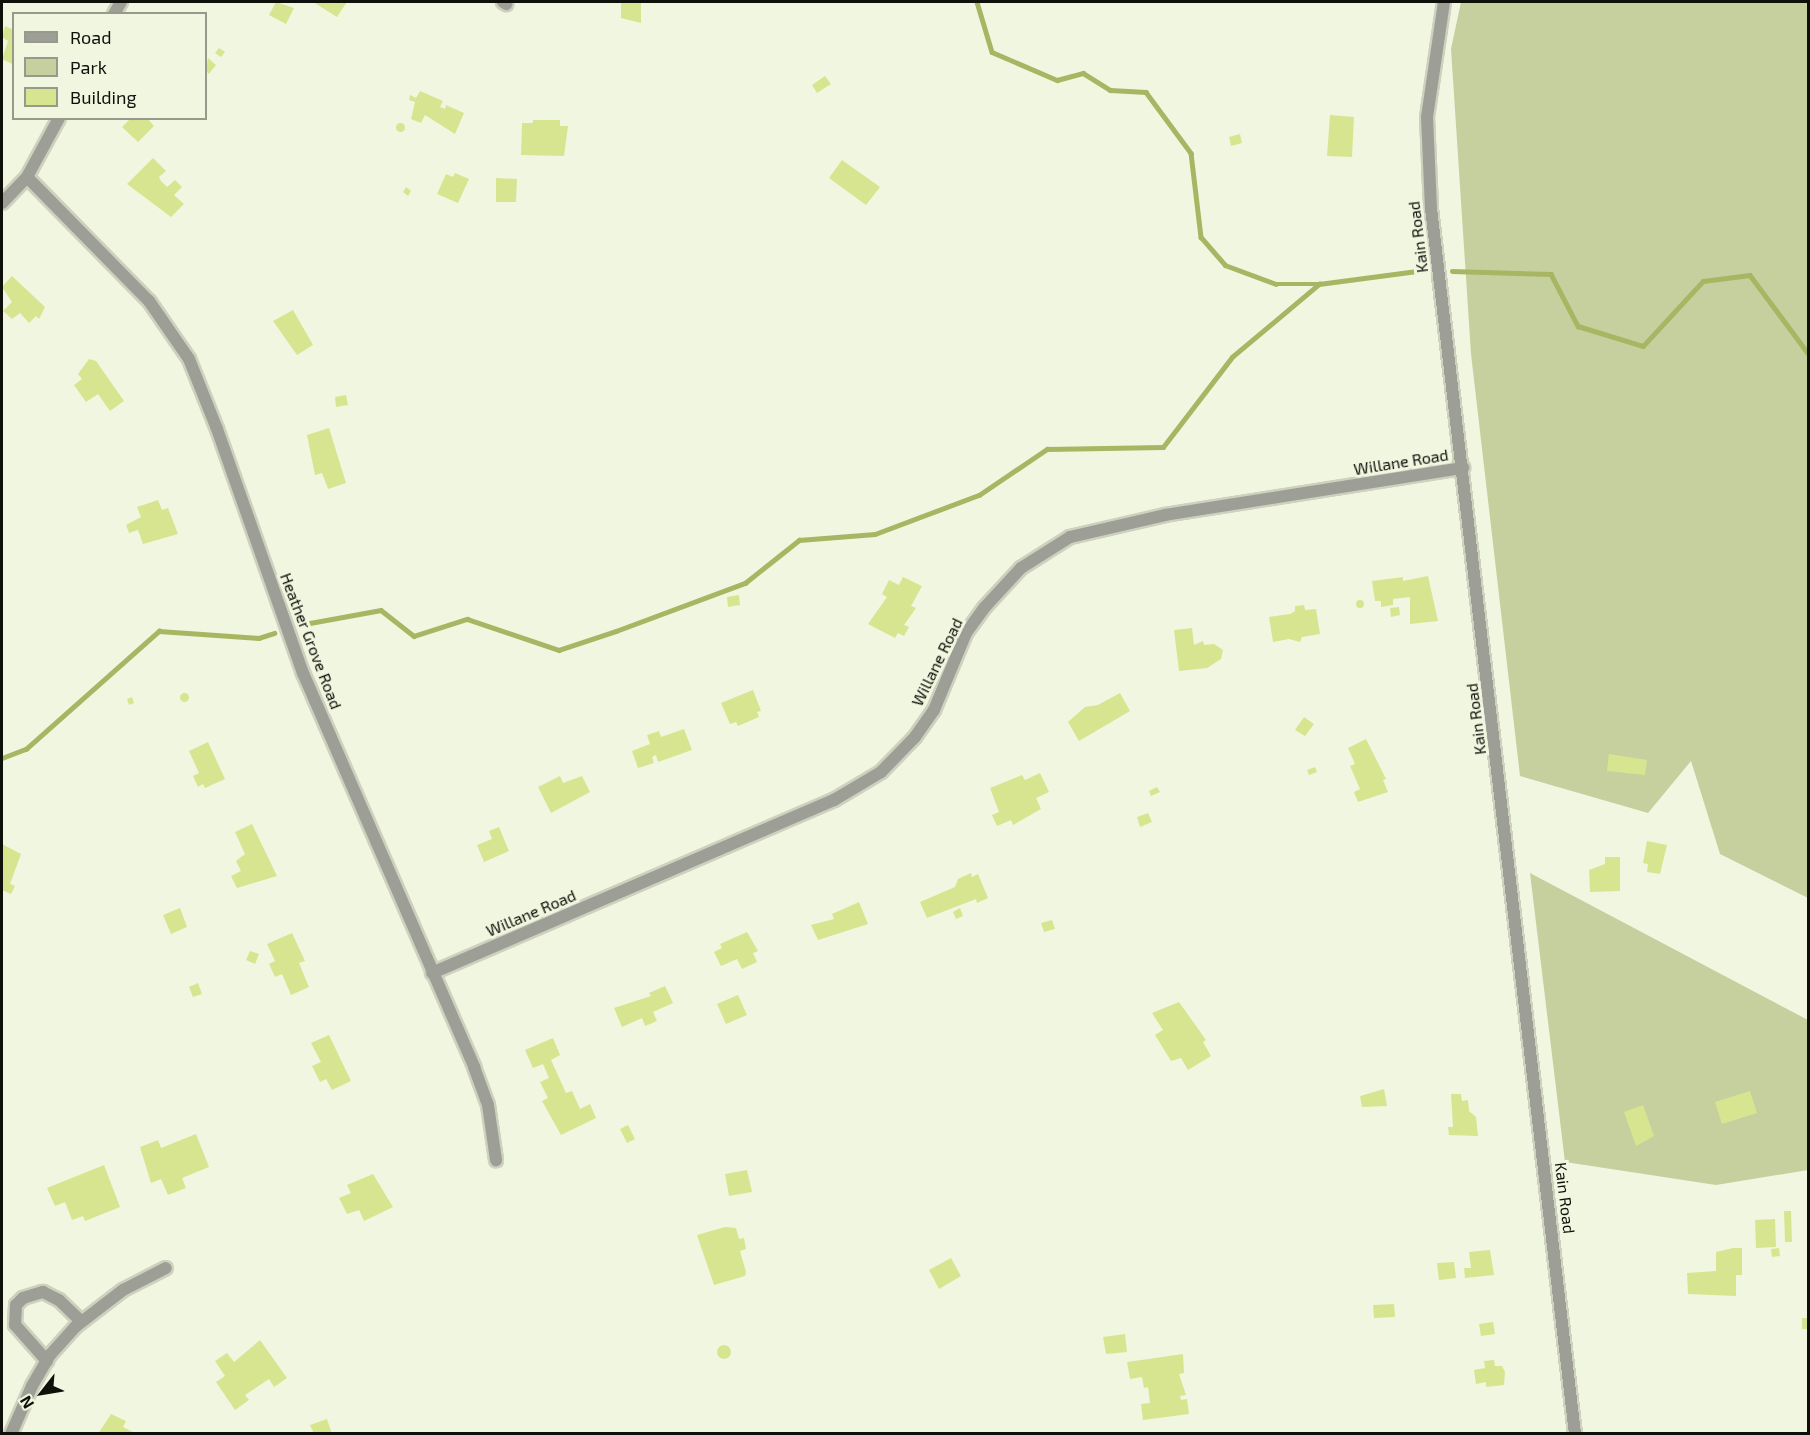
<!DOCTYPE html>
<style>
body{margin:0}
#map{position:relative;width:1810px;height:1435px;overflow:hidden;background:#f1f6e0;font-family:"Exo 2",sans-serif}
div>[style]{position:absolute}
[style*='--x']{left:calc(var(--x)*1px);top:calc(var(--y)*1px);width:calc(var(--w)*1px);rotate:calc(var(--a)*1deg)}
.green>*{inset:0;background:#c6d09e}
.stream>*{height:4.5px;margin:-2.25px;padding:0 2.25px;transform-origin:2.25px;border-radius:2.25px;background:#a8b562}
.building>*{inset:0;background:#d7e590}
.round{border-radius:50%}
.roads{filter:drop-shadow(2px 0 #cdd1be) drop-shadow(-2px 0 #cdd1be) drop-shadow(0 2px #cdd1be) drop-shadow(0 -2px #cdd1be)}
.street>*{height:12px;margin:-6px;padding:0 6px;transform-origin:6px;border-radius:6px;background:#9d9f96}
span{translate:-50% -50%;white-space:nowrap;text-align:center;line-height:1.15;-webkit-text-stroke:6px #f1f6e0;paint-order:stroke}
.street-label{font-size:16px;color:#0f1009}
.frame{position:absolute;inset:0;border:3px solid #0f1009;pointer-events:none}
.legend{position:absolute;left:12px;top:12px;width:195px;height:108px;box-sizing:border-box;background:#f1f6e0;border:2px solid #979a8a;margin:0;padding:8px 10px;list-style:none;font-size:18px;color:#0f1009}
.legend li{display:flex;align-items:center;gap:12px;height:30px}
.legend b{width:30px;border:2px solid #979a8a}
.north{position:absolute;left:12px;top:1363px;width:60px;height:60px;-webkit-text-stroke:4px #f1f6e0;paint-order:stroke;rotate:239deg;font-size:16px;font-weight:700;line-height:24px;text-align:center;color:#0f1009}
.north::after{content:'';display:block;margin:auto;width:21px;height:27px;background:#0f1009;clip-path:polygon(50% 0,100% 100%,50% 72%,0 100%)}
</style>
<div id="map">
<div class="green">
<div style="clip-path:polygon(1461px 2px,1808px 2px,1808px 898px,1720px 854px,1691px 761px,1648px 813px,1520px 776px,1471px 354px,1451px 49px)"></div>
<div style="clip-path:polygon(1530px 873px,1808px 1020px,1808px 1170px,1716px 1185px,1565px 1162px)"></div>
</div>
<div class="stream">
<div style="--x:977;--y:2;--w:52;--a:73.3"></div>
<div style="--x:992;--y:52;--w:71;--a:23.3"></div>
<div style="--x:1057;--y:80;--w:27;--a:-15"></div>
<div style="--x:1083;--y:73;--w:32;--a:32"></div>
<div style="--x:1110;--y:90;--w:36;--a:3"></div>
<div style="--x:1146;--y:92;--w:76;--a:53.6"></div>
<div style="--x:1191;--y:153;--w:85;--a:83.2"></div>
<div style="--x:1201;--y:237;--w:37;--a:49"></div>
<div style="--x:1225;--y:265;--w:54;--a:20.4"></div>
<div style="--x:1276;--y:284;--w:43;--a:0"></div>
<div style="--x:1319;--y:284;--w:108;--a:-7.5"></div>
<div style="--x:1452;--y:271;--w:99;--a:1.7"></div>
<div style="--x:1551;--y:274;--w:59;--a:62.6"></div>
<div style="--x:1578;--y:326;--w:68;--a:17.1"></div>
<div style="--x:1643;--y:346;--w:88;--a:-47.3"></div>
<div style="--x:1703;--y:281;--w:47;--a:-7.3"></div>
<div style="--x:1750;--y:275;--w:97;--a:53.4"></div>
<div style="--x:299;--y:625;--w:83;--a:-10.4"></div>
<div style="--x:381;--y:610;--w:42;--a:38.2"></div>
<div style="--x:414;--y:636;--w:56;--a:-17.8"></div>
<div style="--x:467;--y:619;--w:97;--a:18.6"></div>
<div style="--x:559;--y:650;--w:60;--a:-18.4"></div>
<div style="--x:616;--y:631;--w:138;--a:-20.4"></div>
<div style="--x:745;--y:583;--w:69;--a:-38.5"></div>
<div style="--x:799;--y:540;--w:76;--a:-4.5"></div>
<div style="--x:875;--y:534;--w:111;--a:-20.6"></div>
<div style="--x:979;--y:495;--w:82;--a:-34.1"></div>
<div style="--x:1047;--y:449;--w:116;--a:-1"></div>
<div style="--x:1163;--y:447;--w:113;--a:-52.5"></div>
<div style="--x:1232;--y:357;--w:114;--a:-40"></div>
<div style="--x:2;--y:758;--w:26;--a:-21"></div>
<div style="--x:26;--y:749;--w:178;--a:-41.6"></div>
<div style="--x:159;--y:631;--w:100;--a:4"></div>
<div style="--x:259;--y:638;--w:16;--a:-18"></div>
</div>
<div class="building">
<div style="clip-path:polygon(276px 2px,294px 8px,286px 24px,269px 15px)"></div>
<div style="clip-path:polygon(313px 2px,347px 2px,337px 17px)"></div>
<div style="clip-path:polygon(621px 2px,641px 2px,641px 23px,621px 18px)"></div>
<div style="clip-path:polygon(5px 26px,14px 30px,14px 65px,2px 59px,8px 41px,2px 37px)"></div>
<div style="clip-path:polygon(219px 48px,225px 52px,221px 57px,215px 53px)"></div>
<div style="clip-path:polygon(208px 58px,216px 65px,209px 74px,206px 71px)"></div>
<div style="clip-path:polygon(825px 76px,831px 84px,817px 93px,812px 85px)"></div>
<div style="clip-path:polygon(420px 91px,443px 101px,440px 107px,445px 109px,446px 105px,464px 113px,455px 134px,425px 115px,421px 123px,411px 119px,415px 102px,409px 100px,410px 95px,416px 98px)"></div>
<div style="clip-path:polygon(1330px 115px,1354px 117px,1352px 157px,1327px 156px)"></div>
<div style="clip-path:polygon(131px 118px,147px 118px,154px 126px,138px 142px,122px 127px)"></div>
<div style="clip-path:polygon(533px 120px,560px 120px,560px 126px,568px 126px,564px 156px,521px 155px,522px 123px,533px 123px)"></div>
<div class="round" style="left:395.5px;top:122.5px;width:9px;height:9px"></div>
<div style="clip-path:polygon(1240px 134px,1242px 143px,1231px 146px,1229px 137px)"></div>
<div style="clip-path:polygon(153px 158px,166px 171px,159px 177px,161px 181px,167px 187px,175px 180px,182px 187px,174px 195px,184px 204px,171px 217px,127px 184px)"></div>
<div style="clip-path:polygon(842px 160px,880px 187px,866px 205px,829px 178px)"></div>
<div style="clip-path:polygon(455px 173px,469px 179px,458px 203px,437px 194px,446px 174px,453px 177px)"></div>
<div style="clip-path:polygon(496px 178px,517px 179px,516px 202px,496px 202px)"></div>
<div style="clip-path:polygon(406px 187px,411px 191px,408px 196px,403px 192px)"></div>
<div style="clip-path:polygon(12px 276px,45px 307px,39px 319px,36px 316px,29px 323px,20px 313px,12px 319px,3px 311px,12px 302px,2px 287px)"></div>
<div style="clip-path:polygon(293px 310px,313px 345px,297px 355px,273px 321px)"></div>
<div style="clip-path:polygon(89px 359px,96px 361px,124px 401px,110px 411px,98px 394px,86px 402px,74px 385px,82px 379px,78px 374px)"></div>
<div style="clip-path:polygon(346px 395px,348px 405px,336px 407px,335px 397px)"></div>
<div style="clip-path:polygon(329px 428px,346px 483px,328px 489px,322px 473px,315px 475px,307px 435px)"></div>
<div style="clip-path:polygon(158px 500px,162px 510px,168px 508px,178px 534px,143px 544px,138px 530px,129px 533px,126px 525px,141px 517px,137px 507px)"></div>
<div style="clip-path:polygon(1428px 576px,1438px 621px,1410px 624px,1410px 597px,1393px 599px,1393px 605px,1381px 607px,1381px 601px,1375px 601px,1372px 581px,1403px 577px,1403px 581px)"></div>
<div style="clip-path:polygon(903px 577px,922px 586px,911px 606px,916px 608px,904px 625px,909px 627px,904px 636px,898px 633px,895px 638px,868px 624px,887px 597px,882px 594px,889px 580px,899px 585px)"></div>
<div style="clip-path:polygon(739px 595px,740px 605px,728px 607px,727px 597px)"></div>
<div class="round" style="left:1356px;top:600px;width:8px;height:8px"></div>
<div style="clip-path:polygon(1304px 605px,1305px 610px,1316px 609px,1320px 634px,1302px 637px,1300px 642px,1289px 639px,1273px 642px,1269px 617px,1290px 614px,1295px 611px,1295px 606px)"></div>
<div style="clip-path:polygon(1399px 607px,1400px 615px,1391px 617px,1390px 608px)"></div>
<div style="clip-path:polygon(1192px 628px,1194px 645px,1203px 641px,1204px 645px,1214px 644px,1223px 650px,1221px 659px,1207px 668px,1179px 671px,1174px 630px)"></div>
<div style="clip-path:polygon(753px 690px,761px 711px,757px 712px,759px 717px,738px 726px,736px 722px,730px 724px,721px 703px)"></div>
<div class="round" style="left:179.5px;top:692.5px;width:9px;height:9px"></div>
<div style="clip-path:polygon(1120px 693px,1130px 711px,1079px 741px,1068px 722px,1085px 707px,1098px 705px)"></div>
<div style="clip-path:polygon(132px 697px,134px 703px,129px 705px,127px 699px)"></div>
<div style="clip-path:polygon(1304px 717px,1314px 724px,1305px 736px,1295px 730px)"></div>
<div style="clip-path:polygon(684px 729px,692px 750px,658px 762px,656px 755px,652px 757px,654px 763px,638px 768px,632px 751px,650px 744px,647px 735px,659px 731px,661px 737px)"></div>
<div style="clip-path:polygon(1366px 739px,1386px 779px,1383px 780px,1388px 792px,1358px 802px,1354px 792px,1360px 789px,1350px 766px,1355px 764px,1348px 748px)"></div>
<div style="clip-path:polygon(208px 742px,225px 779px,205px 788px,203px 784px,198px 787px,193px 776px,199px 773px,189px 751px)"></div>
<div style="clip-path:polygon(1609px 754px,1647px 760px,1645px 775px,1607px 771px)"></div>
<div style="clip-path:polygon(1315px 767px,1317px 772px,1309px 775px,1307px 770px)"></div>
<div style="clip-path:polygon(1040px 773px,1049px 792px,1036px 798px,1041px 809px,1013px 825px,1011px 820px,997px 826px,992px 815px,999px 812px,990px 788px,1022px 775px,1025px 780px)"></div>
<div style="clip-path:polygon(560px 776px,563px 783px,582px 776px,590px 792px,551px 813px,538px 787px)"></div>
<div style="clip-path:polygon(1157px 787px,1160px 792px,1151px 796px,1149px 791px)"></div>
<div style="clip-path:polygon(1148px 813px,1152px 822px,1140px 827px,1137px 817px)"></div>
<div style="clip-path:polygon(252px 824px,277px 876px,237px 888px,231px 876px,241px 871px,236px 861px,245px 854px,235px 832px)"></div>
<div style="clip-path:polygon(499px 827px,509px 851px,484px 862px,477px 845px,492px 839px,489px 831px)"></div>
<div style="clip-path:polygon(1647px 841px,1667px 845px,1660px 874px,1647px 872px,1648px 864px,1643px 863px)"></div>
<div style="clip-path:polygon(2px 844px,21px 854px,10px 884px,15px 886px,11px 894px,2px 890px)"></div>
<div style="clip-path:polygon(1605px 857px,1620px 857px,1620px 891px,1590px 892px,1589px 870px,1605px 864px)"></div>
<div style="clip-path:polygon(971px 873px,972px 877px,978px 874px,988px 898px,977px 903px,976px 899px,927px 918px,920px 902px,955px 887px,958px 879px)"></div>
<div style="clip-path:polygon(859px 902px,868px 924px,818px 940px,811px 925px,834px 919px,832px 914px)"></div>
<div style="clip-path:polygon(180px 908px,187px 927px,171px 934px,163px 915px)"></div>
<div style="clip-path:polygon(960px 908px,963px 916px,956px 919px,953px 912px)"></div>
<div style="clip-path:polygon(1052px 920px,1055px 929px,1044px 932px,1041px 923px)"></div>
<div style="clip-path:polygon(747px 932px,758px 951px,753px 953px,757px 962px,742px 969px,737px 959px,721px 966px,714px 952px,722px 948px,720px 944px)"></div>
<div style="clip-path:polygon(292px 933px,305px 961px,299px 963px,309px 987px,291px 995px,282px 974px,275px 977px,269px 964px,275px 961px,267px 944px)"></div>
<div style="clip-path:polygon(250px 951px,259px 954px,255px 964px,246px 960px)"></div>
<div style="clip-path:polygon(198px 983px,202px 994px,193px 997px,189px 987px)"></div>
<div style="clip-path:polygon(665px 986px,673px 1003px,653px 1012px,657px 1021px,645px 1026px,642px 1018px,622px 1027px,614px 1008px,651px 996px,649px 993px)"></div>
<div style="clip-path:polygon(738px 995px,747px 1015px,726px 1024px,717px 1004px)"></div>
<div style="clip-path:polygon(1179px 1002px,1206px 1040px,1203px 1042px,1211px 1056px,1188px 1070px,1181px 1058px,1171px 1061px,1155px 1035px,1163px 1030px,1152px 1013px)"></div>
<div style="clip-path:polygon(329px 1035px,351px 1081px,332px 1090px,326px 1079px,320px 1082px,312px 1066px,321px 1062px,311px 1043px)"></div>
<div style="clip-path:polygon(553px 1038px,560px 1055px,551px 1060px,566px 1093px,572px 1091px,580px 1109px,590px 1104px,596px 1118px,561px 1135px,542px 1101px,548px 1098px,540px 1082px,549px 1078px,543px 1064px,533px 1068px,525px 1050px)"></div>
<div style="clip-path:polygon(1384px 1089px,1387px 1106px,1362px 1107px,1360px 1096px)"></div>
<div style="clip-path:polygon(1750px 1091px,1757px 1113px,1722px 1124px,1715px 1102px)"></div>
<div style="clip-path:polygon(1451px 1094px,1461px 1094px,1462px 1101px,1468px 1100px,1469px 1111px,1476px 1117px,1478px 1136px,1449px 1135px,1448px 1127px,1453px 1127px)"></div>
<div style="clip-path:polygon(1643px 1105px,1654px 1136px,1636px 1146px,1624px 1112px)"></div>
<div style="clip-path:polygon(628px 1125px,635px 1139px,627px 1143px,620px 1129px)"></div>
<div style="clip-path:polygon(196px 1134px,209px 1167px,182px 1178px,186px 1188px,168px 1195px,161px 1179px,151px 1183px,140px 1147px,158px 1140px,161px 1148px)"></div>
<div style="clip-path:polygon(104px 1165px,120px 1207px,85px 1221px,83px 1216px,72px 1220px,65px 1202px,55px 1206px,47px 1188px)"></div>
<div style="clip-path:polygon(747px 1170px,752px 1192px,729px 1196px,725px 1174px)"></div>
<div style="clip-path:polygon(373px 1174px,393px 1207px,364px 1221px,359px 1210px,347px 1214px,339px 1198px,351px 1193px,347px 1185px)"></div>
<div style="clip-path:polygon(1784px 1211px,1791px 1211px,1792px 1242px,1785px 1242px)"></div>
<div style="clip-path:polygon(1775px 1219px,1776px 1247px,1756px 1248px,1755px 1220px)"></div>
<div style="clip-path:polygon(725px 1227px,736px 1228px,739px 1239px,744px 1238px,746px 1249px,740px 1251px,746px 1272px,745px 1276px,714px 1285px,697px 1235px)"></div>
<div style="clip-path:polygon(1733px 1248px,1742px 1248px,1742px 1275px,1736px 1275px,1736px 1296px,1688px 1294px,1687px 1273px,1716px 1271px,1716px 1252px)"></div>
<div style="clip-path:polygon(1779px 1248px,1780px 1256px,1772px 1257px,1771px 1249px)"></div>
<div style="clip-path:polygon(1490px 1250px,1494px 1275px,1465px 1278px,1464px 1268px,1471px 1268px,1469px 1252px)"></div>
<div style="clip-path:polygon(951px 1258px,961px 1276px,939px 1289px,929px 1270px)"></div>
<div style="clip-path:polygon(1454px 1262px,1456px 1278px,1439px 1280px,1437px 1263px)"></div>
<div style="clip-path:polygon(1394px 1304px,1395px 1317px,1374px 1318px,1373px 1305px)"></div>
<div style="clip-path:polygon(1802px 1318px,1808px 1318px,1808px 1329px,1802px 1329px)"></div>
<div style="clip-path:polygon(1493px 1322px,1495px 1334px,1481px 1336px,1479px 1324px)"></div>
<div style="clip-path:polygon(1125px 1334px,1127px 1352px,1106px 1354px,1103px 1337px)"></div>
<div style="clip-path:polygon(260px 1340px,287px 1378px,274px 1387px,269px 1379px,245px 1395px,249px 1400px,235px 1410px,216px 1382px,225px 1376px,215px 1361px,227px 1353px,234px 1362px)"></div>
<div class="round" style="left:717px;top:1345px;width:14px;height:14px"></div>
<div style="clip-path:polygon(1183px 1354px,1184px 1373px,1179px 1374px,1186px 1395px,1180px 1396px,1181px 1400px,1187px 1399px,1189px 1414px,1143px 1420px,1141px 1404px,1150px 1403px,1148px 1387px,1144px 1388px,1142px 1377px,1130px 1379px,1127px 1362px)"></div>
<div style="clip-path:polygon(1494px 1360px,1495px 1366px,1502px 1366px,1505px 1372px,1504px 1385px,1486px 1387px,1486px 1382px,1476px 1384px,1474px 1370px,1485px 1368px,1484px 1361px)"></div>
<div style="clip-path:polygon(111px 1414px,126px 1421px,123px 1427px,137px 1434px,98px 1434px)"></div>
<div style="clip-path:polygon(327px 1419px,332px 1434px,314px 1434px,310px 1425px)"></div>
</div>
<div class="roads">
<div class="street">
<div style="--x:503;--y:2;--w:4;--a:34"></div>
<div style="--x:1444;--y:2;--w:116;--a:98.4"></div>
<div style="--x:1427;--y:117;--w:91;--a:87.5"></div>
<div style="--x:1431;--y:208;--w:1234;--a:83.3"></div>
<div style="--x:114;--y:14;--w:14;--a:-60"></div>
<div style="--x:27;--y:177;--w:174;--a:45.5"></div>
<div style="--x:149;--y:301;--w:70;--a:55.4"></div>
<div style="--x:189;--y:359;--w:75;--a:68.2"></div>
<div style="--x:217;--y:429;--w:259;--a:70.6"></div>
<div style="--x:303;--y:673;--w:430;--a:66.5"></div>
<div style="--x:474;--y:1067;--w:40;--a:69.8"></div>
<div style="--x:488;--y:1105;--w:56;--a:81.7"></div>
<div style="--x:2;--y:203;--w:36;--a:-46"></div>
<div style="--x:27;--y:177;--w:67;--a:-61.5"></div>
<div style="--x:432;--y:973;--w:438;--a:-23.3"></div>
<div style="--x:834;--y:800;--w:55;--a:-30.8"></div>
<div style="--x:881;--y:772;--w:49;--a:-45.8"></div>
<div style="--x:915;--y:737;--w:33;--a:-55"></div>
<div style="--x:934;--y:710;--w:83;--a:-67.4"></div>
<div style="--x:966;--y:633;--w:32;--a:-54"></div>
<div style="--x:985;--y:607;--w:53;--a:-47.3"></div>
<div style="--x:1021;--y:568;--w:58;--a:-32.3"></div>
<div style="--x:1070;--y:537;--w:98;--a:-13"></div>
<div style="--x:1165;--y:515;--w:302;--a:-9"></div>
<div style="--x:47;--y:1361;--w:48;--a:-131.6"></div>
<div style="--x:15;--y:1325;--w:20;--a:-87"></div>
<div style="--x:16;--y:1305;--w:10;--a:-45"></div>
<div style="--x:23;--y:1298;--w:21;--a:-17"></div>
<div style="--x:43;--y:1292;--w:18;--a:27"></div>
<div style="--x:59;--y:1300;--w:30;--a:44"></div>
<div style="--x:11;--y:1434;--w:52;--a:-66.4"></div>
<div style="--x:32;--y:1386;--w:36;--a:-60"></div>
<div style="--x:50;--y:1355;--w:38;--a:-48"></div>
<div style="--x:75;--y:1327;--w:61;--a:-37.6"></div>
<div style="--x:123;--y:1290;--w:48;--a:-27.1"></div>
</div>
</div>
<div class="street-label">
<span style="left:1418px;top:237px;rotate:-97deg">Kain Road</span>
<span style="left:1401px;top:462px;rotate:-9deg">Willane Road</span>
<span style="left:311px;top:641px;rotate:69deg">Heather Grove Road</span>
<span style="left:937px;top:662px;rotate:-64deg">Willane Road</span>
<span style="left:1476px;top:719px;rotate:-97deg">Kain Road</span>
<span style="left:531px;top:913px;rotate:-23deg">Willane Road</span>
<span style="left:1565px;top:1198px;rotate:83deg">Kain Road</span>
</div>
<div class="frame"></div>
<ul class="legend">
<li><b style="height:8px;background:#9d9f96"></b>Road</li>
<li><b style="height:16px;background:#c6d09e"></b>Park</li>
<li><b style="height:16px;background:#d7e590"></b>Building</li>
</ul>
<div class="north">N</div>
</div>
